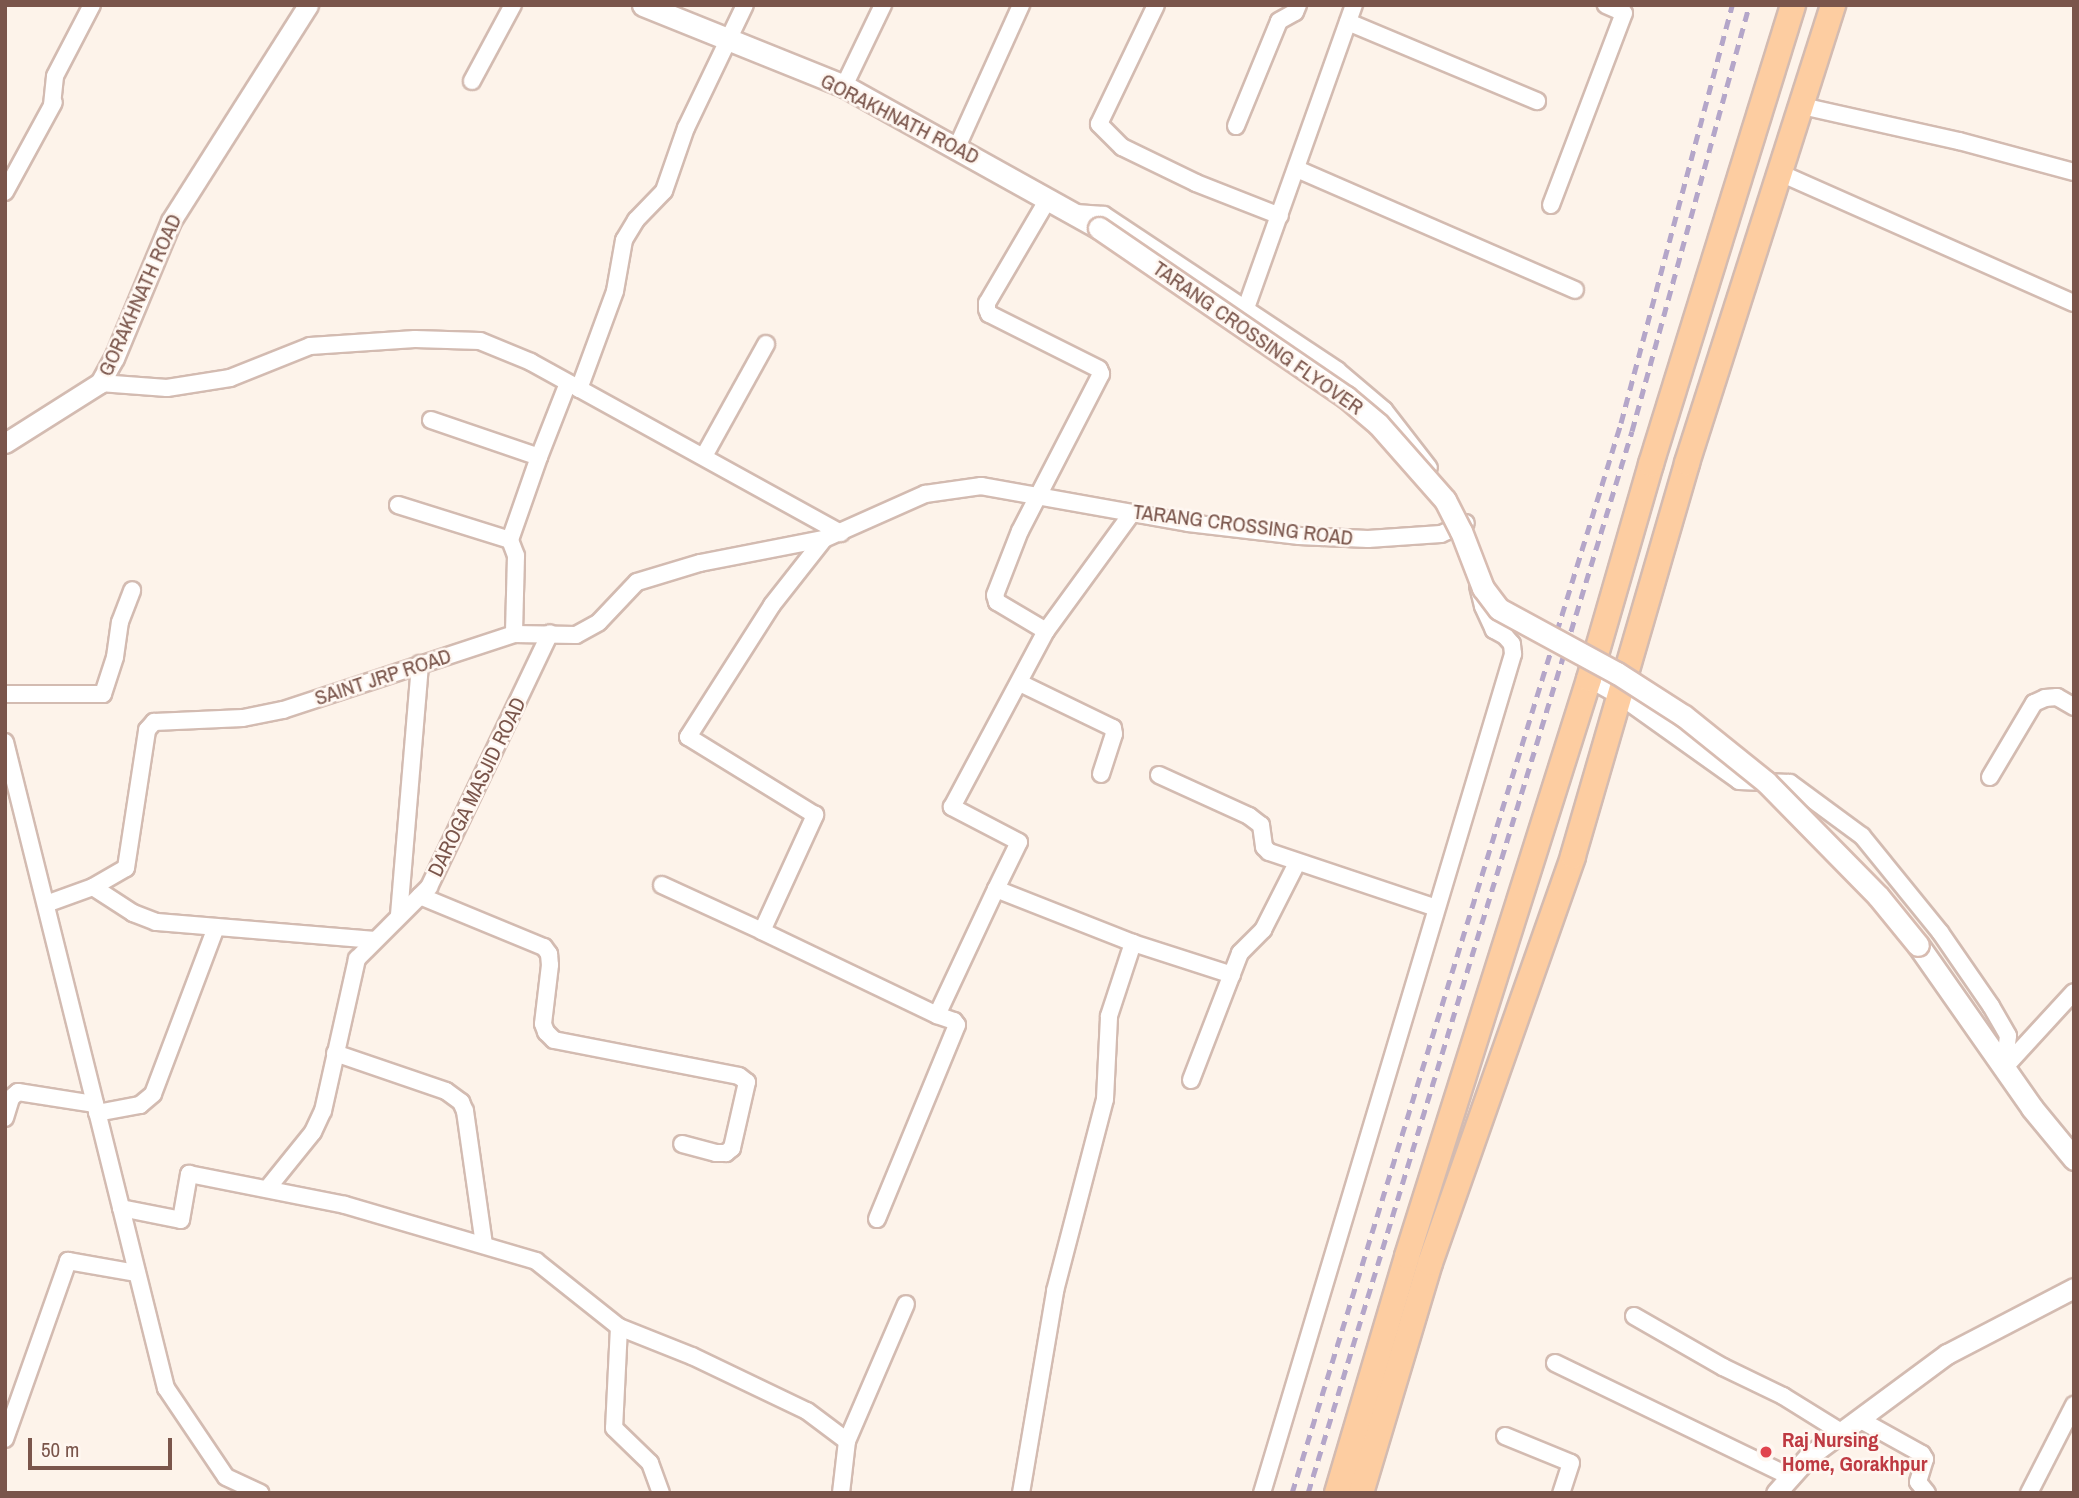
<!DOCTYPE html>
<style>
body{margin:0}
#map{position:relative;width:2079px;height:1498px;overflow:hidden;background:#fdf3ea;font-family:"Archivo Narrow",sans-serif}
div>[style]{position:absolute}
[style*='--x']{left:calc(var(--x)*1px);top:calc(var(--y)*1px);width:calc(var(--w)*1px);rotate:calc(var(--a)*1deg)}
.roads{filter:drop-shadow(2px 0 #d3bbb1) drop-shadow(-2px 0 #d3bbb1) drop-shadow(0 2px #d3bbb1) drop-shadow(0 -2px #d3bbb1)}
.minor>*{height:16px;margin:-8px;padding:0 8px;transform-origin:8px;border-radius:8px;background:#fff}
.tertiary>*{height:19px;margin:-9.5px;padding:0 9.5px;transform-origin:9.5px;border-radius:9.5px;background:#fff}
.secondary>*{height:21px;margin:-10.5px;padding:0 10.5px;transform-origin:10.5px;border-radius:10.5px;background:#fff}
.primary>*{height:24px;margin:-12px;padding:0 12px;transform-origin:12px;border-radius:12px;background:#fdcda1}
.rail>*{height:5px;margin-top:-2.5px;transform-origin:0;background:repeating-linear-gradient(90deg,#b4a6c9 0 10px,transparent 0 17px)}
.bridges{filter:drop-shadow(2px 0 #d8bcb1) drop-shadow(-2px 0 #d8bcb1) drop-shadow(0 2px #d8bcb1) drop-shadow(0 -2px #d8bcb1)}
.secondary-bridge>*{height:21px;margin:-10.5px;padding:0 10.5px;transform-origin:10.5px;border-radius:10.5px;background:#fff}
.dots>*{width:19px;height:19px;translate:-50% -50%;box-sizing:border-box;border:4px solid #fff7f1;border-radius:50%}
span{translate:-50% -50%;white-space:nowrap;text-align:center;line-height:1.15;-webkit-text-stroke:5px #fff7f1;paint-order:stroke}
.street-label{font-size:21px;color:#7a554b}
.health-label{font-size:21px;color:#be3a42;font-weight:700}
.left{translate:0 -50%;text-align:left}
.frame{position:absolute;inset:0;border:7px solid #7a554b;pointer-events:none}
.scale{position:absolute;left:28px;top:1438px;width:144px;height:32px;box-sizing:border-box;border:4px solid #7a554b;border-top:0;padding-left:9px;font-size:21px;line-height:24px;white-space:nowrap;color:#7a554b;-webkit-text-stroke:5px #fff7f1;paint-order:stroke}
</style>
<div id="map">
<div class="roads">
<div class="minor">
<div style="--x:1156;--y:5;--w:132;--a:115.6"></div>
<div style="--x:1099;--y:124;--w:33;--a:45"></div>
<div style="--x:1122;--y:147;--w:82;--a:25.9"></div>
<div style="--x:1196;--y:183;--w:90;--a:21.4"></div>
<div style="--x:1348;--y:22;--w:205;--a:22.7"></div>
<div style="--x:472;--y:81;--w:86;--a:-61.7"></div>
<div style="--x:844;--y:86;--w:90;--a:-64.3"></div>
<div style="--x:52;--y:105;--w:29;--a:-84"></div>
<div style="--x:55;--y:76;--w:80;--a:-62.5"></div>
<div style="--x:1802;--y:106;--w:161;--a:12.6"></div>
<div style="--x:1959;--y:141;--w:119;--a:15.1"></div>
<div style="--x:1236;--y:126;--w:113;--a:-67.7"></div>
<div style="--x:1279;--y:21;--w:18;--a:-29"></div>
<div style="--x:1295;--y:12;--w:8;--a:-67"></div>
<div style="--x:957;--y:147;--w:156;--a:-65.7"></div>
<div style="--x:1297;--y:169;--w:303;--a:23.5"></div>
<div style="--x:1780;--y:173;--w:321;--a:23.9"></div>
<div style="--x:5;--y:192;--w:102;--a:-61.4"></div>
<div style="--x:1551;--y:205;--w:205;--a:-69.2"></div>
<div style="--x:1624;--y:13;--w:20;--a:-156"></div>
<div style="--x:1076;--y:213;--w:28;--a:4"></div>
<div style="--x:1104;--y:215;--w:280;--a:33.6"></div>
<div style="--x:1337;--y:370;--w:62;--a:40.4"></div>
<div style="--x:1384;--y:410;--w:73;--a:52.2"></div>
<div style="--x:1246;--y:308;--w:322;--a:-70.4"></div>
<div style="--x:100;--y:383;--w:67;--a:4.3"></div>
<div style="--x:167;--y:388;--w:64;--a:-9"></div>
<div style="--x:230;--y:378;--w:86;--a:-21.8"></div>
<div style="--x:310;--y:346;--w:105;--a:-3.8"></div>
<div style="--x:415;--y:339;--w:65;--a:1.8"></div>
<div style="--x:480;--y:341;--w:55;--a:22.4"></div>
<div style="--x:531;--y:362;--w:354;--a:28.9"></div>
<div style="--x:579;--y:389;--w:104;--a:-69.8"></div>
<div style="--x:615;--y:291;--w:52;--a:-80"></div>
<div style="--x:624;--y:240;--w:23;--a:-59"></div>
<div style="--x:636;--y:220;--w:40;--a:-46"></div>
<div style="--x:664;--y:191;--w:67;--a:-70.8"></div>
<div style="--x:686;--y:128;--w:136;--a:-64.4"></div>
<div style="--x:431;--y:420;--w:114;--a:18.9"></div>
<div style="--x:539;--y:457;--w:88;--a:109.3"></div>
<div style="--x:704;--y:456;--w:128;--a:-61"></div>
<div style="--x:539;--y:457;--w:79;--a:-68.6"></div>
<div style="--x:398;--y:505;--w:117;--a:17.4"></div>
<div style="--x:510;--y:540;--w:17;--a:69"></div>
<div style="--x:516;--y:556;--w:78;--a:91.5"></div>
<div style="--x:1046;--y:631;--w:146;--a:-53.9"></div>
<div style="--x:1589;--y:679;--w:35;--a:29"></div>
<div style="--x:1620;--y:696;--w:146;--a:35.5"></div>
<div style="--x:1739;--y:781;--w:51;--a:2.2"></div>
<div style="--x:1790;--y:783;--w:89;--a:36.4"></div>
<div style="--x:1862;--y:836;--w:124;--a:50.9"></div>
<div style="--x:1940;--y:932;--w:90;--a:55.4"></div>
<div style="--x:1991;--y:1006;--w:34;--a:60"></div>
<div style="--x:2008;--y:1036;--w:32;--a:97"></div>
<div style="--x:1020;--y:683;--w:103;--a:25.8"></div>
<div style="--x:1113;--y:728;--w:6;--a:81"></div>
<div style="--x:1114;--y:734;--w:42;--a:108"></div>
<div style="--x:5;--y:694;--w:98;--a:0"></div>
<div style="--x:103;--y:694;--w:39;--a:-72"></div>
<div style="--x:115;--y:657;--w:35;--a:-82"></div>
<div style="--x:120;--y:622;--w:34;--a:-69"></div>
<div style="--x:5;--y:742;--w:666;--a:76.01"></div>
<div style="--x:166;--y:1388;--w:107;--a:56"></div>
<div style="--x:226;--y:1477;--w:38;--a:25"></div>
<div style="--x:1159;--y:775;--w:99;--a:24.5"></div>
<div style="--x:1249;--y:816;--w:15;--a:37"></div>
<div style="--x:1261;--y:825;--w:22;--a:82"></div>
<div style="--x:1264;--y:847;--w:7;--a:45"></div>
<div style="--x:1269;--y:852;--w:176;--a:18.5"></div>
<div style="--x:1990;--y:777;--w:86;--a:-59.3"></div>
<div style="--x:2034;--y:703;--w:12;--a:-24"></div>
<div style="--x:2045;--y:698;--w:12;--a:-5"></div>
<div style="--x:2057;--y:697;--w:20;--a:30"></div>
<div style="--x:662;--y:885;--w:110;--a:24.7"></div>
<div style="--x:93;--y:887;--w:48;--a:33"></div>
<div style="--x:133;--y:913;--w:25;--a:21"></div>
<div style="--x:156;--y:922;--w:218;--a:4.7"></div>
<div style="--x:996;--y:889;--w:52;--a:-63.9"></div>
<div style="--x:1019;--y:842;--w:76;--a:-152.4"></div>
<div style="--x:952;--y:807;--w:200;--a:-61.9"></div>
<div style="--x:1046;--y:631;--w:57;--a:-149.4"></div>
<div style="--x:997;--y:602;--w:7;--a:-106"></div>
<div style="--x:995;--y:595;--w:69;--a:-68.7"></div>
<div style="--x:1020;--y:531;--w:177;--a:-62.7"></div>
<div style="--x:1101;--y:374;--w:5;--a:-112"></div>
<div style="--x:1099;--y:369;--w:123;--a:-153.4"></div>
<div style="--x:989;--y:314;--w:5;--a:-112"></div>
<div style="--x:987;--y:309;--w:6;--a:-90"></div>
<div style="--x:987;--y:303;--w:121;--a:-59.6"></div>
<div style="--x:420;--y:896;--w:134;--a:22.4"></div>
<div style="--x:544;--y:947;--w:9;--a:54"></div>
<div style="--x:549;--y:954;--w:11;--a:85"></div>
<div style="--x:550;--y:965;--w:59;--a:96.8"></div>
<div style="--x:543;--y:1024;--w:9;--a:69"></div>
<div style="--x:546;--y:1032;--w:11;--a:45"></div>
<div style="--x:554;--y:1040;--w:188;--a:11"></div>
<div style="--x:739;--y:1076;--w:10;--a:37"></div>
<div style="--x:747;--y:1082;--w:68;--a:102.8"></div>
<div style="--x:732;--y:1148;--w:8;--a:140"></div>
<div style="--x:726;--y:1153;--w:10;--a:180"></div>
<div style="--x:716;--y:1153;--w:35;--a:-165"></div>
<div style="--x:46;--y:904;--w:50;--a:-19.9"></div>
<div style="--x:93;--y:887;--w:38;--a:-30"></div>
<div style="--x:126;--y:868;--w:140;--a:-81.3"></div>
<div style="--x:147;--y:730;--w:11;--a:-49"></div>
<div style="--x:154;--y:722;--w:89;--a:-2.6"></div>
<div style="--x:243;--y:718;--w:41;--a:-11.3"></div>
<div style="--x:283;--y:710;--w:243;--a:-18.2"></div>
<div style="--x:514;--y:634;--w:62;--a:0.9"></div>
<div style="--x:576;--y:635;--w:26;--a:-29"></div>
<div style="--x:599;--y:622;--w:55;--a:-46.5"></div>
<div style="--x:637;--y:582;--w:66;--a:-16.8"></div>
<div style="--x:700;--y:563;--w:126;--a:-11"></div>
<div style="--x:399;--y:915;--w:252;--a:-85.2"></div>
<div style="--x:937;--y:1015;--w:139;--a:-64.9"></div>
<div style="--x:996;--y:889;--w:147;--a:21.5"></div>
<div style="--x:1133;--y:943;--w:104;--a:17.9"></div>
<div style="--x:335;--y:1053;--w:117;--a:18.9"></div>
<div style="--x:446;--y:1091;--w:19;--a:36"></div>
<div style="--x:461;--y:1102;--w:10;--a:66"></div>
<div style="--x:465;--y:1111;--w:135;--a:81.9"></div>
<div style="--x:2004;--y:1068;--w:103;--a:-47.4"></div>
<div style="--x:1191;--y:1080;--w:136;--a:-68.9"></div>
<div style="--x:1240;--y:953;--w:33;--a:-45"></div>
<div style="--x:1263;--y:930;--w:75;--a:-63.1"></div>
<div style="--x:97;--y:1113;--w:44;--a:-10.5"></div>
<div style="--x:140;--y:1105;--w:17;--a:-40"></div>
<div style="--x:153;--y:1094;--w:178;--a:-69.3"></div>
<div style="--x:5;--y:1118;--w:21;--a:-73"></div>
<div style="--x:11;--y:1098;--w:9;--a:-41"></div>
<div style="--x:18;--y:1092;--w:78;--a:8.9"></div>
<div style="--x:267;--y:1189;--w:73;--a:-51.1"></div>
<div style="--x:313;--y:1132;--w:23;--a:-65"></div>
<div style="--x:323;--y:1111;--w:156;--a:-77.4"></div>
<div style="--x:357;--y:959;--w:102;--a:-45"></div>
<div style="--x:429;--y:887;--w:281;--a:-64.5"></div>
<div style="--x:121;--y:1208;--w:61;--a:11.3"></div>
<div style="--x:181;--y:1220;--w:47;--a:-80.1"></div>
<div style="--x:189;--y:1174;--w:159;--a:11.2"></div>
<div style="--x:345;--y:1205;--w:199;--a:16.3"></div>
<div style="--x:536;--y:1261;--w:106;--a:38.5"></div>
<div style="--x:619;--y:1327;--w:79;--a:21.7"></div>
<div style="--x:692;--y:1356;--w:127;--a:25.6"></div>
<div style="--x:807;--y:1411;--w:50;--a:36.9"></div>
<div style="--x:877;--y:1219;--w:210;--a:-67.6"></div>
<div style="--x:957;--y:1025;--w:5;--a:-127"></div>
<div style="--x:954;--y:1021;--w:18;--a:-161"></div>
<div style="--x:937;--y:1015;--w:194;--a:-154.4"></div>
<div style="--x:762;--y:931;--w:128;--a:-65.4"></div>
<div style="--x:815;--y:815;--w:149;--a:-148.4"></div>
<div style="--x:688;--y:737;--w:156;--a:-57.5"></div>
<div style="--x:772;--y:605;--w:84;--a:-51.8"></div>
<div style="--x:824;--y:539;--w:111;--a:-24"></div>
<div style="--x:925;--y:494;--w:57;--a:-8.1"></div>
<div style="--x:981;--y:486;--w:210;--a:10.1"></div>
<div style="--x:1188;--y:523;--w:112;--a:6.7"></div>
<div style="--x:1299;--y:536;--w:69;--a:2.5"></div>
<div style="--x:1368;--y:539;--w:73;--a:-3.9"></div>
<div style="--x:1441;--y:534;--w:27;--a:-24"></div>
<div style="--x:1634;--y:1316;--w:103;--a:29.8"></div>
<div style="--x:1723;--y:1367;--w:67;--a:25.8"></div>
<div style="--x:1783;--y:1396;--w:68;--a:31.8"></div>
<div style="--x:619;--y:1327;--w:101;--a:92.8"></div>
<div style="--x:614;--y:1428;--w:50;--a:44.2"></div>
<div style="--x:650;--y:1463;--w:32;--a:70"></div>
<div style="--x:1555;--y:1363;--w:262;--a:25.8"></div>
<div style="--x:1859;--y:1419;--w:72;--a:29.1"></div>
<div style="--x:1922;--y:1454;--w:6;--a:59"></div>
<div style="--x:1925;--y:1459;--w:24;--a:107"></div>
<div style="--x:1918;--y:1482;--w:14;--a:51"></div>
<div style="--x:1505;--y:1436;--w:71;--a:22.2"></div>
<div style="--x:1571;--y:1463;--w:32;--a:108"></div>
<div style="--x:5;--y:1439;--w:189;--a:-70.5"></div>
<div style="--x:68;--y:1261;--w:70;--a:9.9"></div>
<div style="--x:841;--y:1493;--w:52;--a:-83.4"></div>
<div style="--x:847;--y:1441;--w:149;--a:-66.7"></div>
<div style="--x:1021;--y:1493;--w:205;--a:-80.4"></div>
<div style="--x:1055;--y:1291;--w:198;--a:-75.4"></div>
<div style="--x:1105;--y:1099;--w:83;--a:-87.2"></div>
<div style="--x:1109;--y:1016;--w:77;--a:-71.8"></div>
<div style="--x:1262;--y:1493;--w:876;--a:-73.34"></div>
<div style="--x:1513;--y:654;--w:10;--a:-96"></div>
<div style="--x:1512;--y:644;--w:11;--a:-131"></div>
<div style="--x:1505;--y:636;--w:13;--a:-151"></div>
<div style="--x:1494;--y:630;--w:26;--a:-115"></div>
<div style="--x:1483;--y:606;--w:21;--a:-104"></div>
<div style="--x:2029;--y:1493;--w:99;--a:-62.9"></div>
</div>
<div class="tertiary">
<div style="--x:5;--y:443;--w:112;--a:-32.3"></div>
<div style="--x:100;--y:383;--w:29;--a:-61"></div>
<div style="--x:114;--y:358;--w:148;--a:-67.4"></div>
<div style="--x:171;--y:221;--w:256;--a:-57.6"></div>
<div style="--x:1776;--y:1493;--w:50;--a:-48.3"></div>
<div style="--x:1809;--y:1456;--w:172;--a:-36.5"></div>
<div style="--x:1947;--y:1354;--w:143;--a:-27.5"></div>
</div>
<div class="secondary">
<div style="--x:643;--y:5;--w:217;--a:21.9"></div>
<div style="--x:844;--y:86;--w:292;--a:29.1"></div>
<div style="--x:1918;--y:945;--w:199;--a:55"></div>
<div style="--x:2032;--y:1108;--w:66;--a:50.5"></div>
</div>
<div class="primary">
<div style="--x:1337;--y:1493;--w:247;--a:-73.5"></div>
<div style="--x:1407;--y:1256;--w:605;--a:-72.49"></div>
<div style="--x:1589;--y:679;--w:224;--a:-73.9"></div>
<div style="--x:1651;--y:464;--w:480;--a:-72.8"></div>
<div style="--x:1361;--y:1493;--w:240;--a:-73.3"></div>
<div style="--x:1430;--y:1263;--w:431;--a:-70.6"></div>
<div style="--x:1573;--y:856;--w:409;--a:-73.8"></div>
<div style="--x:1687;--y:463;--w:481;--a:-72.3"></div>
</div>
</div>
<div class="rail">
<div style="--x:1292;--y:1493;--w:1119;--a:-72.91"></div>
<div style="--x:1621;--y:423;--w:432;--a:-75.1"></div>
<div style="--x:1308;--y:1493;--w:1110;--a:-73.03"></div>
<div style="--x:1632;--y:431;--w:442;--a:-74.6"></div>
</div>
<div class="bridges">
<div class="secondary-bridge">
<div style="--x:1099;--y:228;--w:299;--a:34.4"></div>
<div style="--x:1346;--y:397;--w:42;--a:40.2"></div>
<div style="--x:1378;--y:424;--w:101;--a:48.6"></div>
<div style="--x:1445;--y:500;--w:35;--a:63"></div>
<div style="--x:1461;--y:531;--w:61;--a:68.9"></div>
<div style="--x:1483;--y:588;--w:26;--a:53"></div>
<div style="--x:1499;--y:609;--w:134;--a:28.5"></div>
<div style="--x:1617;--y:673;--w:80;--a:32.7"></div>
<div style="--x:1684;--y:716;--w:105;--a:38.8"></div>
<div style="--x:1766;--y:782;--w:160;--a:45.5"></div>
<div style="--x:1878;--y:896;--w:63;--a:50.8"></div>
</div>
</div>
<div class="dots">
<div style="left:1766px;top:1452px;background:#e0444e"></div>
</div>
<div class="street-label">
<span style="left:900px;top:119px;rotate:27deg">GORAKHNATH ROAD</span>
<span style="left:140px;top:295px;rotate:-66deg">GORAKHNATH ROAD</span>
<span style="left:1258px;top:338px;rotate:35deg">TARANG CROSSING FLYOVER</span>
<span style="left:1243px;top:525px;rotate:7deg">TARANG CROSSING ROAD</span>
<span style="left:383px;top:677px;rotate:-18deg">SAINT JRP ROAD</span>
<span style="left:477px;top:787px;rotate:-64deg">DAROGA MASJID ROAD</span>
</div>
<div class="health-label">
<span class="left" style="left:1782px;top:1452px">Raj Nursing<br>Home, Gorakhpur</span>
</div>
<div class="frame"></div>
<div class="scale">50 m</div>
</div>
